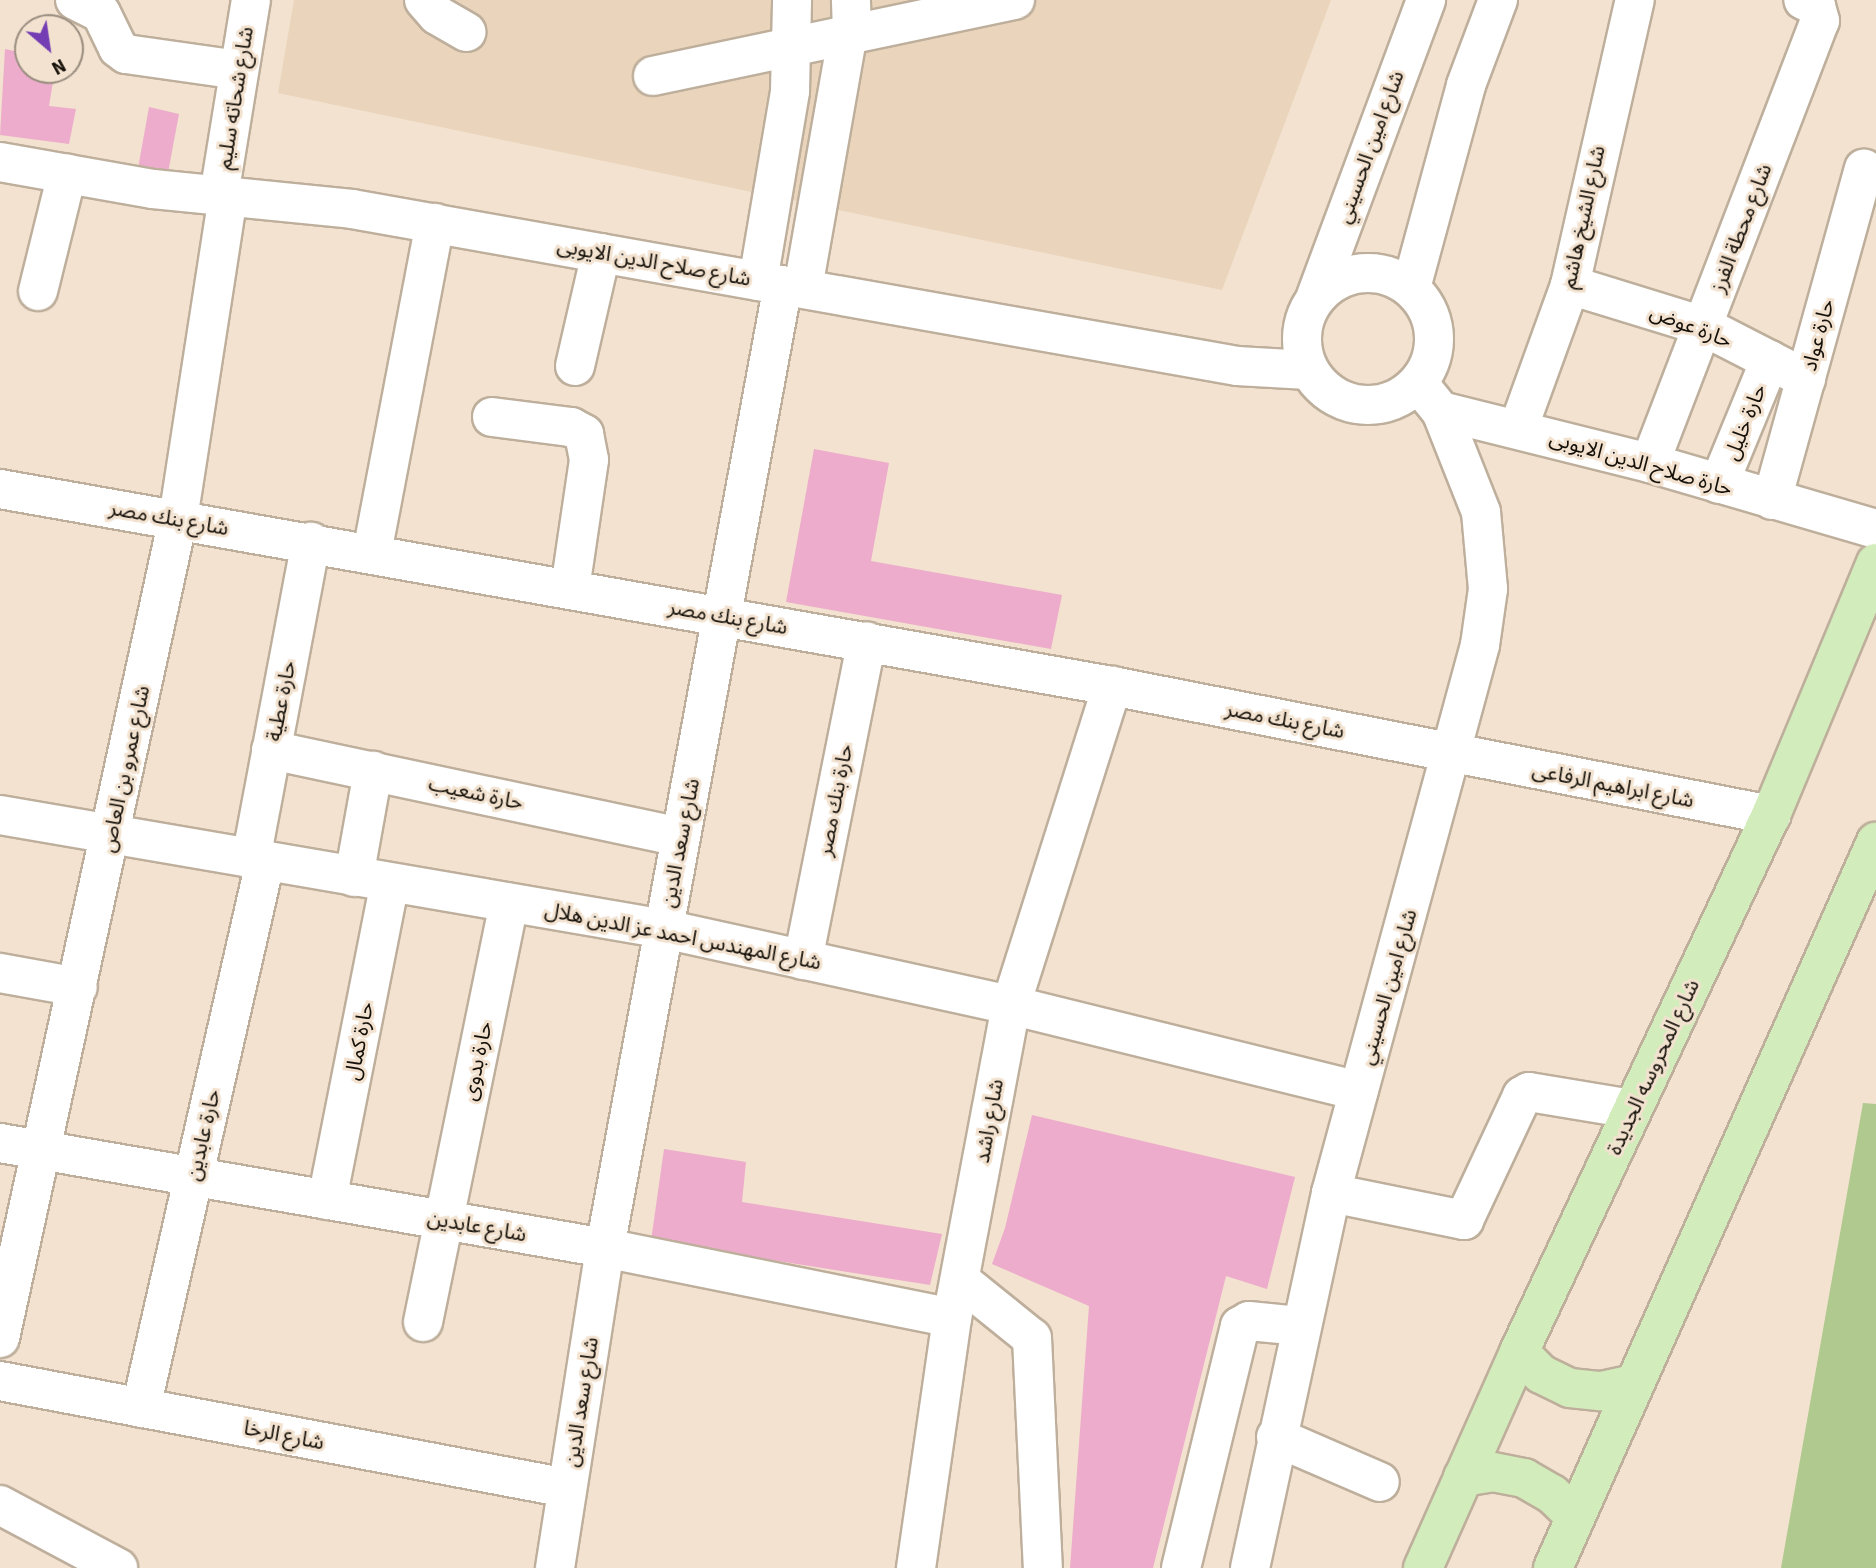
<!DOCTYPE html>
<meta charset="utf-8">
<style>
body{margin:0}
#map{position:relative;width:1876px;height:1568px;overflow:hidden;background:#f2e2cf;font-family:"Source Sans 3","Noto Sans Arabic",sans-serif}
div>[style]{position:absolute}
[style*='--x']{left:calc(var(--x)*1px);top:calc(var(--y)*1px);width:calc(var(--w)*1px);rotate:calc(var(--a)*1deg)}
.built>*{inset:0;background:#ead5bc}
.green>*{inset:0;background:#afc98e}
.building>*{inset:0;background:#edaccb}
.roads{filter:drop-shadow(2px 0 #beaf9c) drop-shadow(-2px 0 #beaf9c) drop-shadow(0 2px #beaf9c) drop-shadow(0 -2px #beaf9c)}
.minor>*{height:38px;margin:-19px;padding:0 19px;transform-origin:19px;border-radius:19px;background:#fff}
.minor>.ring{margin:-19px;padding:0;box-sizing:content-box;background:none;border:38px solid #fff;border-radius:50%}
.major>*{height:38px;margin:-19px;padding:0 19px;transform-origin:19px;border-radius:19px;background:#d2ecbb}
span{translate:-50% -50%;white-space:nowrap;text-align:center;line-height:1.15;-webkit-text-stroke:6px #f2e2cf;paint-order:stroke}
.street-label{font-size:21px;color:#151009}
.north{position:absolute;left:14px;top:14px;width:70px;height:70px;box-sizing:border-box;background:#f2e2cf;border:2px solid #9a8e80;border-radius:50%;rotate:151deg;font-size:19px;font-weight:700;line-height:28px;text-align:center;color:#151009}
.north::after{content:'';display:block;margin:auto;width:24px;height:32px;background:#743db4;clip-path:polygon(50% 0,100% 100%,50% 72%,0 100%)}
</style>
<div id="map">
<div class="built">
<div style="clip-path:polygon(294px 0,1331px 0,1222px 290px,278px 93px)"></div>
</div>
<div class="green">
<div style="clip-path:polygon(1863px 1103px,1876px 1104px,1876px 1568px,1781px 1568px)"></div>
</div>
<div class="building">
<div style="clip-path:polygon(5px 49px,28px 54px,28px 70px,55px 70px,49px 106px,76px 109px,69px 144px,0 135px)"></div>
<div style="clip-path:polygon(149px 107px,179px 114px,167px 178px,137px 174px)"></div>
<div style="clip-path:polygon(814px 449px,889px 463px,871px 561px,1062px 595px,1051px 649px,786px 602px)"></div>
<div style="clip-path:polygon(1032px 1115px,1295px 1177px,1267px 1289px,1226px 1276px,1153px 1568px,1070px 1568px,1089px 1306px,992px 1264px,1005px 1228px)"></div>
<div style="clip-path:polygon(664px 1149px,746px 1162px,742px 1202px,942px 1234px,930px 1285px,651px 1241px)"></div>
</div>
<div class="roads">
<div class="minor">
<div style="--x:75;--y:0;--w:29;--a:27"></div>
<div style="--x:101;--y:13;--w:39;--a:64"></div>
<div style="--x:118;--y:48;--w:10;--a:37"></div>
<div style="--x:126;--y:54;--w:114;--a:8.1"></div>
<div style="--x:424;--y:0;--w:20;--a:49"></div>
<div style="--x:437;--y:15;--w:34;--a:30"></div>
<div style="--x:653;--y:76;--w:370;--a:-11.9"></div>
<div style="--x:0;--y:162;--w:155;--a:10"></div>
<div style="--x:153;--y:189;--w:200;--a:5.7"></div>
<div style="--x:352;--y:209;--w:899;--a:10.06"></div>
<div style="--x:1237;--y:366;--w:71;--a:3.2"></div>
<div style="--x:219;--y:195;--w:198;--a:-80.7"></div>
<div class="ring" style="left:1302px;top:273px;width:94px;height:94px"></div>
<div style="--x:758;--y:281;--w:193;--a:-80.4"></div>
<div style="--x:790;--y:91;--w:91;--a:-88.7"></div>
<div style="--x:1570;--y:285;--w:139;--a:17.1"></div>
<div style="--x:1703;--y:326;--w:116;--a:27.2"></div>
<div style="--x:803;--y:288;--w:254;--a:-80"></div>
<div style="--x:847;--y:38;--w:9;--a:-54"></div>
<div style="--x:852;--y:31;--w:31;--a:-92"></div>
<div style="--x:1411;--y:288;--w:210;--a:-74.8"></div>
<div style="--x:1466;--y:85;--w:91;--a:-69.4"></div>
<div style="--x:38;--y:291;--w:121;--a:-76.1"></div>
<div style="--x:1316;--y:296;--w:316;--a:-69.6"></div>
<div style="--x:575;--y:366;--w:116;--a:-77"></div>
<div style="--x:1418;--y:383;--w:36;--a:51"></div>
<div style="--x:1441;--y:411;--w:215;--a:14"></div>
<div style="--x:1650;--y:463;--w:235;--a:16.3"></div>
<div style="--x:492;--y:417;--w:80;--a:7.2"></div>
<div style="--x:571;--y:427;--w:15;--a:28"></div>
<div style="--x:584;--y:434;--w:26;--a:79"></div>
<div style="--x:589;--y:460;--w:129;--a:98.4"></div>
<div style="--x:1518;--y:429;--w:153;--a:-70.1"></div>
<div style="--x:1570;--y:285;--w:292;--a:-77.2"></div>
<div style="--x:1650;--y:463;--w:474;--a:-69"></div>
<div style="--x:1820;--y:21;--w:16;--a:-105"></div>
<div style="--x:1816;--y:6;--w:14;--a:-155"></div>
<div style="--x:1719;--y:484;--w:134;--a:-67.6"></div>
<div style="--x:0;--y:489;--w:1129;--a:10.05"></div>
<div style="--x:1112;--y:686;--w:672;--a:11.08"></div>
<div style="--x:1772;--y:500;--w:344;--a:-74.5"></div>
<div style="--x:372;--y:553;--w:336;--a:-79.2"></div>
<div style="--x:271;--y:750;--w:419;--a:12"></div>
<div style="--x:0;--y:815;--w:674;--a:9.74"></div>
<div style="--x:664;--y:929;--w:355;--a:12.4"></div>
<div style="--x:1011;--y:1005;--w:358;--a:13.9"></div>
<div style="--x:251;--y:859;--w:323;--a:-79.3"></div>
<div style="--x:354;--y:877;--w:108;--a:-79.8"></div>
<div style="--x:803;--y:960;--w:325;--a:-78.7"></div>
<div style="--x:0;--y:973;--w:79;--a:10.2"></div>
<div style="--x:0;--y:1143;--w:614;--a:9.85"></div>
<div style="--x:605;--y:1248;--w:354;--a:11.4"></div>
<div style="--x:1331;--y:1193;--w:136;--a:11.5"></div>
<div style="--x:1464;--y:1220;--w:137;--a:-64.9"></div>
<div style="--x:1522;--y:1096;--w:8;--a:-30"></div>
<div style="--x:1529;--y:1092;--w:104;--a:9.4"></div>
<div style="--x:327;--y:1200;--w:323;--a:-78.8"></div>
<div style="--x:960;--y:1280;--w:92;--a:38.9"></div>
<div style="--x:1032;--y:1338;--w:230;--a:87.3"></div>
<div style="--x:423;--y:1322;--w:428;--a:-78.4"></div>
<div style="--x:0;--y:1338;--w:838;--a:-77.74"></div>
<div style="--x:178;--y:519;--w:327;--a:-81.2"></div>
<div style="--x:0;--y:1381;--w:577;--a:10.69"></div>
<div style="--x:141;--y:1408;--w:560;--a:-77.2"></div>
<div style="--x:1276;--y:1437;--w:113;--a:23.4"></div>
<div style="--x:0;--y:1505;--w:134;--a:28.1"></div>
<div style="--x:555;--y:1568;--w:324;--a:-81.1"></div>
<div style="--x:605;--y:1248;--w:979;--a:-79.53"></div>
<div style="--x:916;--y:1568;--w:253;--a:-81.8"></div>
<div style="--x:952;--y:1318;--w:319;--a:-79.3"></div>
<div style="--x:1011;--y:1005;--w:335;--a:-72.4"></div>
<div style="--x:1181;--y:1568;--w:249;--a:-76.3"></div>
<div style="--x:1240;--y:1326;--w:10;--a:-29"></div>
<div style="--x:1249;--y:1321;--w:50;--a:5.7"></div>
<div style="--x:1250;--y:1568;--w:384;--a:-77.8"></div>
<div style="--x:1331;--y:1193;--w:568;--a:-74.79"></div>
<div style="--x:1480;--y:645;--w:57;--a:-81.9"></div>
<div style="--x:1488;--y:589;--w:77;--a:-95.2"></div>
<div style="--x:1481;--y:512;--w:109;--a:-111.6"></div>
</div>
<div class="major">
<div style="--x:1519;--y:1352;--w:31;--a:45"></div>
<div style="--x:1541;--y:1374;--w:32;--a:26"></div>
<div style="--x:1570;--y:1388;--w:31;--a:6"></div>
<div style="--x:1601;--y:1391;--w:33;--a:-12"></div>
<div style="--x:1463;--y:1477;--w:30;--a:-9"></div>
<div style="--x:1493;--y:1472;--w:32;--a:11"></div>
<div style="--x:1524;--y:1478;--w:32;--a:30"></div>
<div style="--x:1552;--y:1494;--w:32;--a:44"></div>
<div style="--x:1423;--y:1568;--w:236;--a:-66"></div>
<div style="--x:1519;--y:1352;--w:593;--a:-64.86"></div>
<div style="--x:1771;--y:815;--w:273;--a:-67.4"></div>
<div style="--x:1553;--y:1568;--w:795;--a:-66.02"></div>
</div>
</div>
<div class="street-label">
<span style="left:235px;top:98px;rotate:-81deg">شارع شحاته سليم</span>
<span style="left:1370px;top:147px;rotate:-70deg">شارع امين الحسيني</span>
<span style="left:1583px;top:217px;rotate:-78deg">شارع الشيخ هاشم</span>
<span style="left:1741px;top:228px;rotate:-69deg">شارع محطة الفرز</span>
<span style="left:654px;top:262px;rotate:10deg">شارع صلاح الدين الايوبى</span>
<span style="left:1691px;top:326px;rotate:21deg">حارة عوض</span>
<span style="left:1818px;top:335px;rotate:-75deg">حارة عواد</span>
<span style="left:1745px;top:422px;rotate:-68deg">حارة خليل</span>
<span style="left:1641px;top:463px;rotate:16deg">حارة صلاح الدين الايوبى</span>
<span style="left:169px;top:518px;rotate:10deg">شارع بنك مصر</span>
<span style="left:728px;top:617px;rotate:10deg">شارع بنك مصر</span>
<span style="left:281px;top:701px;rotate:-79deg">حارة عطية</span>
<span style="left:1285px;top:720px;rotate:11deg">شارع بنك مصر</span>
<span style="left:125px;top:769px;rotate:-78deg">شارع عمرو بن العاص</span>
<span style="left:1613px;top:785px;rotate:11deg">شارع ابراهيم الرفاعى</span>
<span style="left:476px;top:793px;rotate:12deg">حارة شعيب</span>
<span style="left:835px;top:800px;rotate:-79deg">حارة بنك مصر</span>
<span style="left:680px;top:843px;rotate:-79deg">شارع سعد الدين</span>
<span style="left:683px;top:936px;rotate:11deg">شارع المهندس احمد عز الدين هلال</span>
<span style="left:1388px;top:987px;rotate:-74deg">شارع امين الحسيني</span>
<span style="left:359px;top:1041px;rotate:-79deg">حارة كمال</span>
<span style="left:477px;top:1061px;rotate:-78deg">حارة بدوى</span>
<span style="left:1653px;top:1067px;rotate:-65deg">شارع المحروسه الجديدة</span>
<span style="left:989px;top:1121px;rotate:-80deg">شارع راشد</span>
<span style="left:203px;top:1135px;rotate:-77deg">حارة عابدين</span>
<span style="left:477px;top:1226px;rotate:10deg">شارع عابدين</span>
<span style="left:581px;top:1402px;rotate:-81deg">شارع سعد الدين</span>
<span style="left:284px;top:1435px;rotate:11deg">شارع الرخا</span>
</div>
<div class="north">N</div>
</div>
